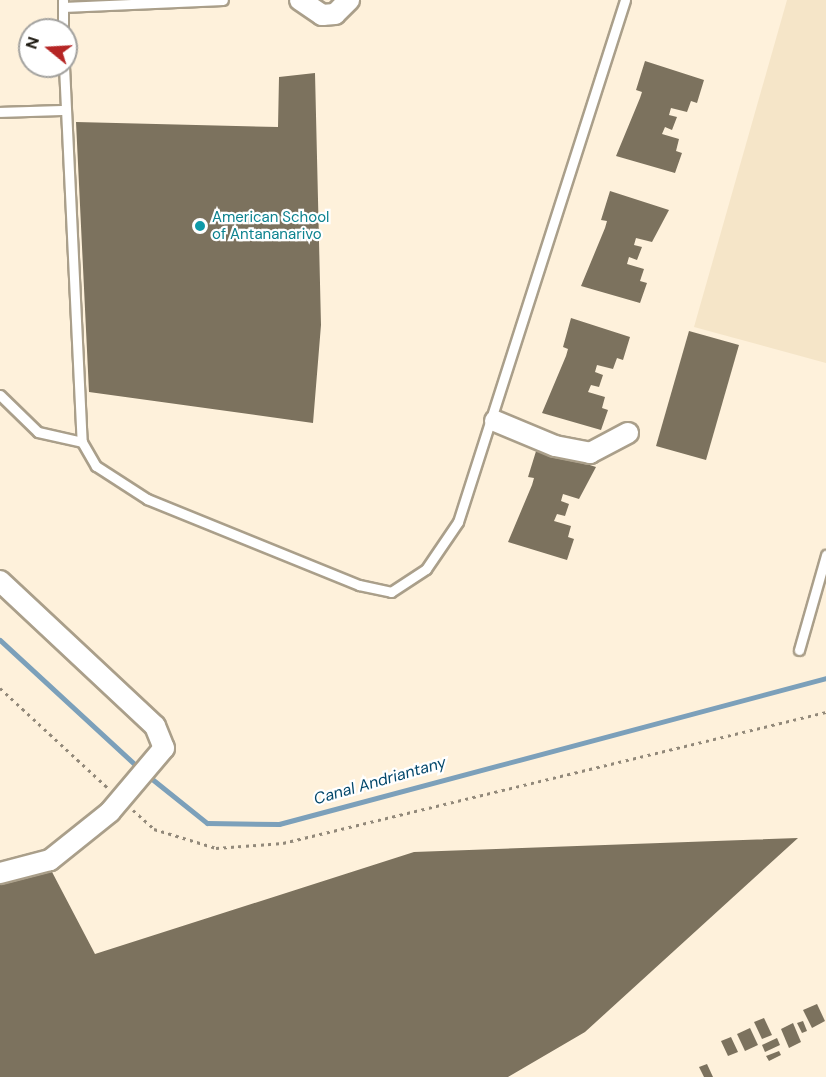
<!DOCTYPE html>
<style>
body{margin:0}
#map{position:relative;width:826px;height:1077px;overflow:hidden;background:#fef1db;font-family:"DM Sans",sans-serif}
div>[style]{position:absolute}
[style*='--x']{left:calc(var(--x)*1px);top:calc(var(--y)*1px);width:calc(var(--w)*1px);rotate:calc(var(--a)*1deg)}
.built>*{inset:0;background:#f5e5c8}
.stream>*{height:5px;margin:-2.5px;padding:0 2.5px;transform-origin:2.5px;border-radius:2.5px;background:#7ca0ba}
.building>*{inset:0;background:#7c725e}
.path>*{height:3px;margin-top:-1.5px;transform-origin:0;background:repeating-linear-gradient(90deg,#92897a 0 3px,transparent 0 7.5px)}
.roads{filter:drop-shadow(2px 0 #aa9f8a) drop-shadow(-2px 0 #aa9f8a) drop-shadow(0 2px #aa9f8a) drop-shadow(0 -2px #aa9f8a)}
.lane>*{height:9px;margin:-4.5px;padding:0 4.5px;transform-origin:4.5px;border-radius:4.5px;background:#fff}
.street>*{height:20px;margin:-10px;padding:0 10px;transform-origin:10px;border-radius:10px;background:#fff}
.dots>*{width:16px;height:16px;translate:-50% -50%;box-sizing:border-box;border:3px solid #fff;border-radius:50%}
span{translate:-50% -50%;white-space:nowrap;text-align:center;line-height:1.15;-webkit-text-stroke:4.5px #fff;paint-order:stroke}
.culture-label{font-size:15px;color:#0d838f}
.left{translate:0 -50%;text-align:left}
.water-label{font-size:16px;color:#03476b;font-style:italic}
.north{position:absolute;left:18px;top:18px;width:60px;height:60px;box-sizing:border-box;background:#fff;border:2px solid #a3a29f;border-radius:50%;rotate:288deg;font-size:16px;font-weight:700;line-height:24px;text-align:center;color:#1a160e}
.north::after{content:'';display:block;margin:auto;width:21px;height:27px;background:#b52524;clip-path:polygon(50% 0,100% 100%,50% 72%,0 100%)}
</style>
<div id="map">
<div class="built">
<div style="clip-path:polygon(787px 0,826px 0,826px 363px,694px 327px)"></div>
</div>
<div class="stream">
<div style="--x:0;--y:640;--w:190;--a:42.7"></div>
<div style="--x:147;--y:775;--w:77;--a:38.7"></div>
<div style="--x:207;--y:823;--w:72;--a:0.8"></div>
<div style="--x:279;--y:824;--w:566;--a:-14.94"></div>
</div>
<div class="building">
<div style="clip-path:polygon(645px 61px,704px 80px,697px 103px,691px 101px,687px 112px,671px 108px,669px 115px,677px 117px,672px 130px,665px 127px,662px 134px,679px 139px,676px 151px,682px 153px,675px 173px,616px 156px,640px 98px,642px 92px,636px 90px)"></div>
<div style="clip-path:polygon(315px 73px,321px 325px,313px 423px,89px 392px,76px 122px,278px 127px,279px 77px)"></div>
<div style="clip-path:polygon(610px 191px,669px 210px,652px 242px,636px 238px,634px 245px,642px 247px,637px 260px,629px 257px,627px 264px,644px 269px,640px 281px,647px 283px,640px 303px,581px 286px,605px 228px,607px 221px,601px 220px)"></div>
<div style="clip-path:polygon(571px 318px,630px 337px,623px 360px,617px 358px,613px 369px,597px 365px,595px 372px,603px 375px,599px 387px,591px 385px,588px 392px,605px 397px,602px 408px,608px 410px,601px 430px,542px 413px,566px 356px,568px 349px,563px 347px)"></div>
<div style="clip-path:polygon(689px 331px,739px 345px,706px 460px,656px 446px)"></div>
<div style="clip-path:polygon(537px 448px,596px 467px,579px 499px,563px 494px,561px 501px,569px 504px,565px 516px,557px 514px,554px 521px,571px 526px,568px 537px,574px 539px,567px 560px,508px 542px,532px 485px,534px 478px,528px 477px)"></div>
<div style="clip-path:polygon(798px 838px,585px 1032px,508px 1077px,0 1077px,0 882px,51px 870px,95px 954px,414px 852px)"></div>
<div style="clip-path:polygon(817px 1004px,825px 1021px,812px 1028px,803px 1010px)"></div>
<div style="clip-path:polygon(764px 1018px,772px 1035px,762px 1039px,754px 1022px)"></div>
<div style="clip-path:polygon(803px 1021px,807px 1031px,802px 1033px,797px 1023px)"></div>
<div style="clip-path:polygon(793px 1023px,801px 1042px,789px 1048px,781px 1029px)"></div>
<div style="clip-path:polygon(750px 1028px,758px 1045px,745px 1051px,737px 1034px)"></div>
<div style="clip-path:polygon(731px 1037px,738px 1052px,728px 1056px,721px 1041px)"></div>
<div style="clip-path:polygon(777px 1038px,780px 1045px,765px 1052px,762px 1045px)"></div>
<div style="clip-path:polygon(779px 1051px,781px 1055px,769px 1061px,766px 1056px)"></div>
<div style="clip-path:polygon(707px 1064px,713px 1077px,704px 1077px,699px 1067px)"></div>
</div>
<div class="path">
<div style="--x:0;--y:688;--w:147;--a:42.8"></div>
<div style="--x:133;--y:810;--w:28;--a:42"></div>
<div style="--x:154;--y:829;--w:65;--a:17"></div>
<div style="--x:216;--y:848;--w:67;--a:-4.3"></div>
<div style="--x:283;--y:843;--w:559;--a:-13.56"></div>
</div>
<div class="roads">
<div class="lane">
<div style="--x:63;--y:0;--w:30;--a:90"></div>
<div style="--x:63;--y:7;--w:160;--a:-2.5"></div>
<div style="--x:64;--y:66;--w:376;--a:87.3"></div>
<div style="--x:82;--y:442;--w:28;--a:60"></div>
<div style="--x:96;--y:466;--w:61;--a:32.9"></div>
<div style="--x:147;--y:499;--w:229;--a:22.1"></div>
<div style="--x:359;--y:585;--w:33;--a:12"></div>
<div style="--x:391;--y:592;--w:42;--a:-33.3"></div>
<div style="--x:426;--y:569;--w:57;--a:-55.8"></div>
<div style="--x:458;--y:522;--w:548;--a:-72.26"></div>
<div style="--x:0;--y:112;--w:65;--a:-1.8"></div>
<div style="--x:0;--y:395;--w:53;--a:44.2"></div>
<div style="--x:38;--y:432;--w:45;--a:12.8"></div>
<div style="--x:799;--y:650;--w:99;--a:-74.1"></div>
</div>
<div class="street">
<div style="--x:300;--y:0;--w:27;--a:34"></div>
<div style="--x:322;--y:15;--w:13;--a:-4"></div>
<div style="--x:335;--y:14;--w:20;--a:-45"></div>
<div style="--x:495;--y:421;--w:65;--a:22.6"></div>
<div style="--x:555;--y:446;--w:36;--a:11"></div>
<div style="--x:590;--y:453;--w:43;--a:-27.8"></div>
<div style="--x:0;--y:581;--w:212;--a:43.1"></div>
<div style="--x:155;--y:726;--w:24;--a:68"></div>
<div style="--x:164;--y:748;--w:84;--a:130.2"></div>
<div style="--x:110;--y:812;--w:77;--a:141.3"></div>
<div style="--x:50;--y:860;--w:52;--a:165.4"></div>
</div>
</div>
<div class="dots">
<div style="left:200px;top:226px;background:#0f9aa8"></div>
</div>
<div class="culture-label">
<span class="left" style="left:212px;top:226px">American School<br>of Antananarivo</span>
</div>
<div class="water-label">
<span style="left:380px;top:781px;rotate:-16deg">Canal Andriantany</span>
</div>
<div class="north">N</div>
</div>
